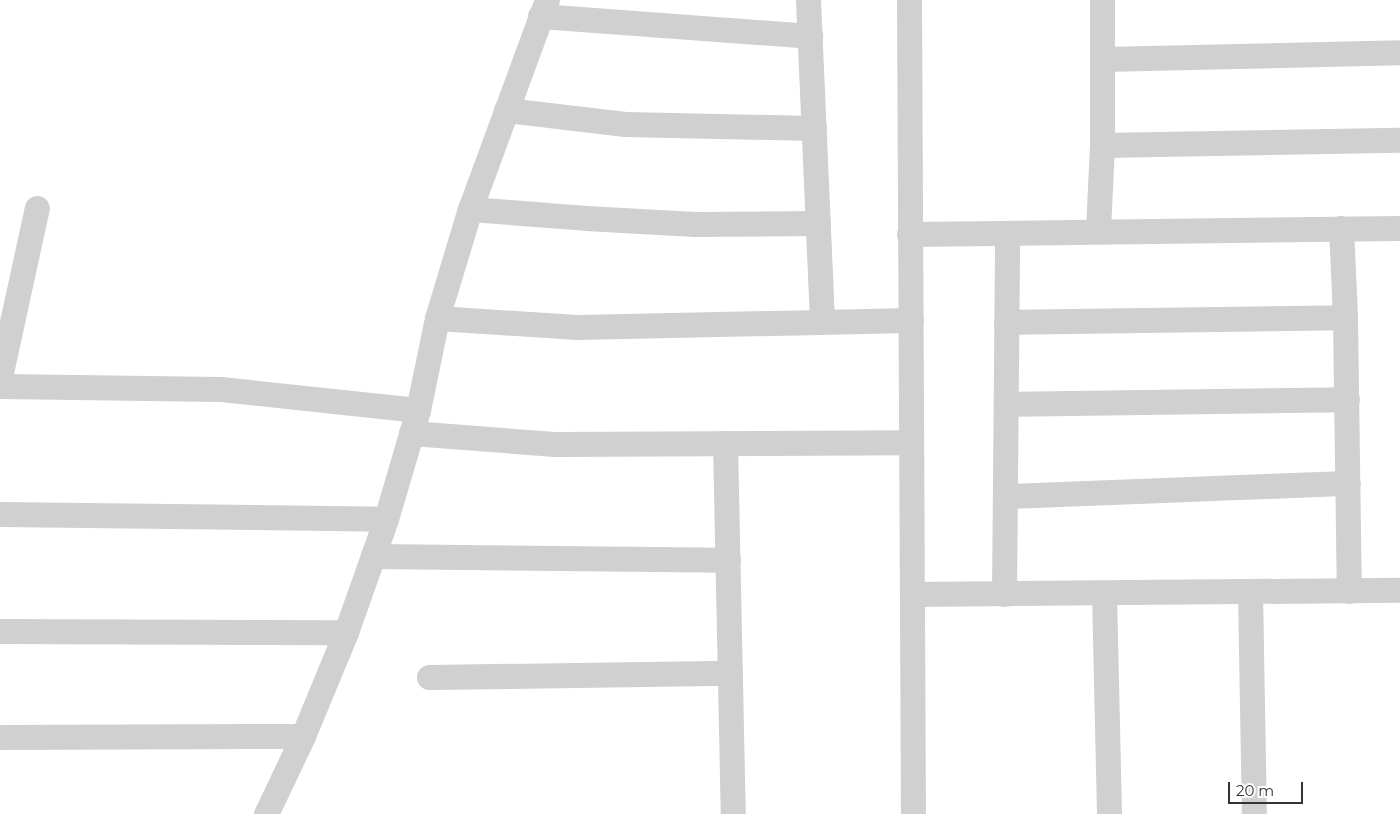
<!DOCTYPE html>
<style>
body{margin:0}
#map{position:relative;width:1400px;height:814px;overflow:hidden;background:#fff;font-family:Montserrat,sans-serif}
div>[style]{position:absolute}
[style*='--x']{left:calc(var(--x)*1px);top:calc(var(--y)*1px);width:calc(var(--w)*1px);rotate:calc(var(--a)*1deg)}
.street>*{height:25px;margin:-12.5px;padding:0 12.5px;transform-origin:12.5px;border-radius:12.5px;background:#d0d0d0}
span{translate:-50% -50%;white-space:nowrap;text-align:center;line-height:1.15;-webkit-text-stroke:5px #fff;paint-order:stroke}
.scale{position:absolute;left:1228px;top:782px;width:75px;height:22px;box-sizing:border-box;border:2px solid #333;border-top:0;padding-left:6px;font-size:15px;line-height:18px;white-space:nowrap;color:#333;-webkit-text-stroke:4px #fff;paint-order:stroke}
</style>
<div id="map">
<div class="street">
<div style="--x:808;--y:0;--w:322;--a:87.5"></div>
<div style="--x:909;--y:0;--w:814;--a:89.72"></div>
<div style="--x:540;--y:16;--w:271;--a:4.2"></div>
<div style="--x:1102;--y:59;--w:298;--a:-1.3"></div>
<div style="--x:506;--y:110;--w:120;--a:6.7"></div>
<div style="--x:625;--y:124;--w:189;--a:1.2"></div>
<div style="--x:1102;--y:145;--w:298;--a:-1"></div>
<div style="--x:470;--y:209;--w:116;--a:4.4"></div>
<div style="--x:586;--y:218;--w:109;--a:3.2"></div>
<div style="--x:695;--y:224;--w:123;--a:-0.5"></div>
<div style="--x:1341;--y:228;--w:89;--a:87.4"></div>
<div style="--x:1345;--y:317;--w:274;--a:89.2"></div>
<div style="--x:1098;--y:230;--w:85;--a:-87.3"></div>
<div style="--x:1102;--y:145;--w:145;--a:-90"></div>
<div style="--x:909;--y:234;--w:491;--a:-0.7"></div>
<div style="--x:437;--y:318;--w:140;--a:3.7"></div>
<div style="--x:577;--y:327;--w:334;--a:-1.2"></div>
<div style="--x:1006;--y:322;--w:339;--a:-0.8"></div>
<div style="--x:0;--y:377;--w:173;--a:-77.7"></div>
<div style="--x:0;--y:386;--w:221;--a:0.8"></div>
<div style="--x:221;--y:389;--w:198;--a:6.1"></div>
<div style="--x:1006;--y:404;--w:341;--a:-0.8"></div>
<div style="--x:411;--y:433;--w:144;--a:4.4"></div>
<div style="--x:555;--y:444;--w:356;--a:-0.3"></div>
<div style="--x:725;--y:443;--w:371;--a:88.8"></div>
<div style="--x:1006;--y:496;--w:342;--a:-2.2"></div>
<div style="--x:0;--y:514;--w:386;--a:0.7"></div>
<div style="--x:373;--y:556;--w:355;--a:0.6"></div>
<div style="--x:1250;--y:591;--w:223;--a:89"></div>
<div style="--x:1104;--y:593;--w:221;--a:88.7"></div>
<div style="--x:912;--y:594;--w:488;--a:-0.5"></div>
<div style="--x:1004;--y:594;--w:361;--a:-89.5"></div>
<div style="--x:0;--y:631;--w:346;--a:0.2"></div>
<div style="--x:429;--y:677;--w:301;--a:-0.8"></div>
<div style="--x:0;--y:737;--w:303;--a:-0.2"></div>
<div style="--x:266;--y:814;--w:86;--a:-64.6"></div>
<div style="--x:303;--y:736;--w:113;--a:-67.5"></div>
<div style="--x:346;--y:632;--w:120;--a:-70.5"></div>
<div style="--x:386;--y:519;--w:114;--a:-73.6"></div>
<div style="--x:418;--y:410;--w:94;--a:-78.3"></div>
<div style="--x:437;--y:318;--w:114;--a:-73.2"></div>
<div style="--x:470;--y:209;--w:223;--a:-69.8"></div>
</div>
<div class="scale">20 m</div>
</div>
